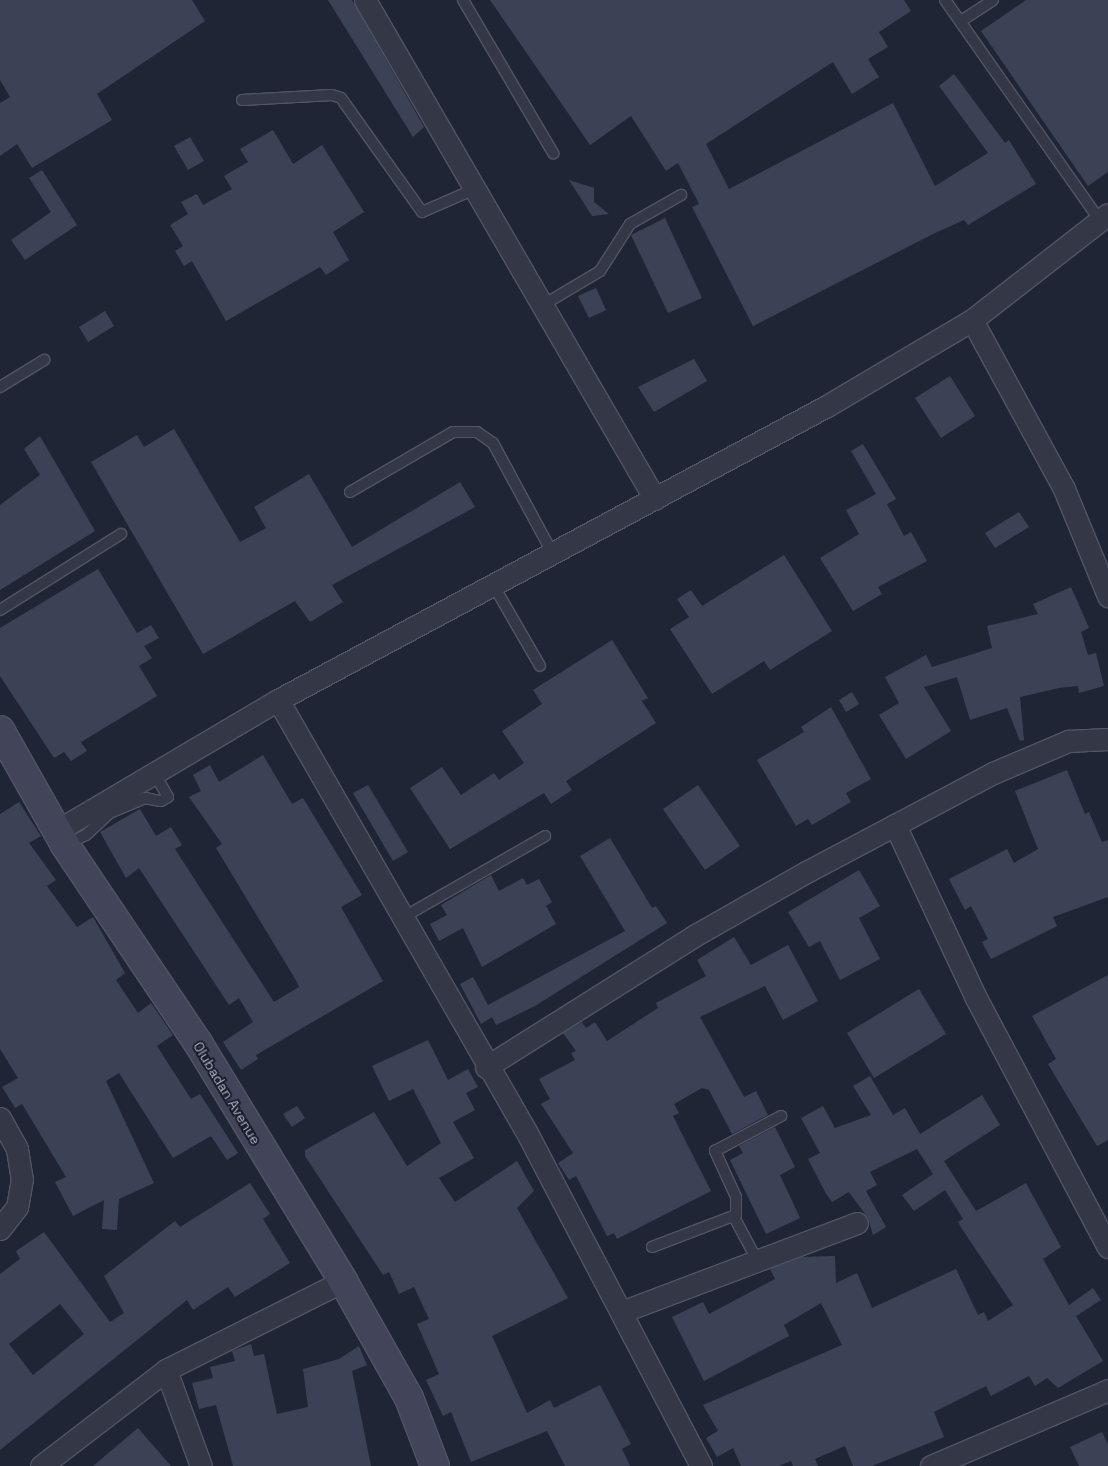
<!DOCTYPE html>
<style>
body{margin:0}
#map{position:relative;width:1108px;height:1466px;overflow:hidden;background:#202535;font-family:"Space Grotesk",sans-serif}
div>[style]{position:absolute}
[style*='--x']{left:calc(var(--x)*1px);top:calc(var(--y)*1px);width:calc(var(--w)*1px);rotate:calc(var(--a)*1deg)}
.building>*{inset:0;background:#3c4256}
.roads{filter:drop-shadow(1px 0 #515464) drop-shadow(-1px 0 #515464) drop-shadow(0 1px #515464) drop-shadow(0 -1px #515464)}
.lane>*{height:10px;margin:-5px;padding:0 5px;transform-origin:5px;border-radius:5px;background:#333746}
.street>*{height:21px;margin:-10.5px;padding:0 10.5px;transform-origin:10.5px;border-radius:10.5px;background:#333746}
.secondary>*{height:28px;margin:-14px;padding:0 14px;transform-origin:14px;border-radius:14px;background:#424559}
span{translate:-50% -50%;white-space:nowrap;text-align:center;line-height:1.15;-webkit-text-stroke:4px #191c2a;paint-order:stroke}
.street-label{font-size:14px;color:#aeb1c3}
</style>
<div id="map">
<div class="building">
<div style="clip-path:polygon(0 0,192px 0,205px 21px,97px 94px,112px 120px,32px 168px,17px 144px,0 156px,0 103px,10px 97px,0 80px)"></div>
<div style="clip-path:polygon(328px 0,352px 0,424px 127px,413px 137px)"></div>
<div style="clip-path:polygon(490px 0,904px 0,911px 11px,879px 32px,888px 47px,868px 59px,879px 77px,852px 94px,833px 62px,706px 144px,729px 189px,893px 103px,935px 186px,988px 153px,939px 86px,954px 74px,1005px 143px,1009px 140px,1036px 184px,968px 225px,964px 220px,935px 233px,753px 326px,692px 207px,699px 204px,678px 163px,666px 171px,631px 116px,590px 145px)"></div>
<div style="clip-path:polygon(1026px 0,1108px 0,1108px 172px,1088px 186px,981px 31px)"></div>
<div style="clip-path:polygon(273px 130px,293px 164px,322px 145px,364px 212px,333px 232px,349px 260px,326px 275px,320px 267px,226px 321px,192px 261px,184px 266px,175px 251px,183px 246px,170px 225px,188px 214px,181px 202px,197px 194px,203px 205px,232px 189px,224px 176px,248px 162px,240px 149px)"></div>
<div style="clip-path:polygon(190px 137px,204px 161px,188px 170px,174px 146px)"></div>
<div style="clip-path:polygon(42px 170px,77px 225px,25px 260px,11px 240px,51px 212px,29px 178px)"></div>
<div style="clip-path:polygon(569px 180px,594px 188px,594px 202px,609px 214px,592px 216px)"></div>
<div style="clip-path:polygon(665px 218px,702px 298px,668px 313px,631px 235px)"></div>
<div style="clip-path:polygon(596px 288px,606px 310px,589px 318px,578px 296px)"></div>
<div style="clip-path:polygon(105px 311px,114px 326px,88px 342px,79px 327px)"></div>
<div style="clip-path:polygon(694px 359px,707px 381px,654px 412px,638px 387px)"></div>
<div style="clip-path:polygon(950px 376px,975px 416px,941px 438px,915px 398px)"></div>
<div style="clip-path:polygon(174px 429px,240px 542px,266px 528px,254px 507px,309px 474px,352px 547px,460px 482px,475px 507px,332px 585px,343px 602px,310px 622px,295px 601px,203px 654px,91px 462px,137px 435px,144px 447px)"></div>
<div style="clip-path:polygon(40px 436px,95px 531px,0 590px,0 505px,40px 475px,24px 449px)"></div>
<div style="clip-path:polygon(863px 444px,896px 499px,887px 504px,904px 536px,911px 532px,927px 561px,878px 587px,882px 594px,853px 611px,820px 558px,859px 534px,846px 510px,876px 494px,851px 451px)"></div>
<div style="clip-path:polygon(1019px 512px,1029px 527px,995px 548px,985px 533px)"></div>
<div style="clip-path:polygon(784px 555px,832px 631px,770px 670px,764px 661px,712px 694px,670px 629px,689px 617px,677px 599px,691px 590px,702px 606px)"></div>
<div style="clip-path:polygon(98px 569px,137px 633px,151px 625px,159px 638px,144px 646px,152px 658px,139px 666px,157px 696px,81px 742px,87px 751px,71px 761px,64px 752px,54px 758px,0 676px,0 628px)"></div>
<div style="clip-path:polygon(1071px 587px,1089px 628px,1081px 632px,1088px 655px,1096px 653px,1104px 686px,1079px 693px,1078px 686px,1059px 688px,1020px 697px,1024px 740px,1020px 741px,1007px 708px,970px 720px,957px 677px,924px 687px,951px 731px,906px 759px,879px 715px,899px 703px,885px 677px,926px 655px,932px 667px,992px 648px,987px 626px,1038px 614px,1033px 604px)"></div>
<div style="clip-path:polygon(612px 640px,648px 698px,642px 701px,656px 723px,566px 781px,572px 790px,551px 804px,544px 793px,450px 849px,410px 788px,442px 767px,461px 795px,494px 773px,499px 780px,524px 763px,502px 731px,542px 704px,533px 690px)"></div>
<div style="clip-path:polygon(852px 692px,859px 704px,846px 712px,839px 700px)"></div>
<div style="clip-path:polygon(831px 707px,871px 779px,846px 793px,851px 802px,812px 825px,808px 819px,796px 826px,757px 760px,804px 732px,801px 727px)"></div>
<div style="clip-path:polygon(263px 755px,292px 804px,303px 798px,362px 895px,341px 907px,383px 981px,256px 1055px,258px 1059px,241px 1070px,223px 1042px,253px 1022px,239px 998px,229px 1005px,139px 868px,126px 878px,100px 832px,140px 809px,156px 836px,171px 827px,182px 845px,175px 849px,274px 1002px,299px 987px,297px 982px,216px 848px,222px 844px,189px 797px,201px 791px,193px 775px,210px 765px,219px 782px)"></div>
<div style="clip-path:polygon(1067px 770px,1085px 814px,1089px 812px,1102px 842px,1108px 840px,1108px 897px,1053px 917px,1057px 926px,991px 959px,982px 942px,988px 939px,971px 906px,965px 910px,949px 879px,1007px 849px,1014px 863px,1038px 849px,1015px 791px)"></div>
<div style="clip-path:polygon(368px 785px,408px 852px,393px 861px,353px 793px)"></div>
<div style="clip-path:polygon(698px 785px,740px 846px,705px 870px,663px 809px)"></div>
<div style="clip-path:polygon(19px 802px,41px 836px,29px 843px,56px 880px,47px 886px,77px 927px,93px 917px,125px 973px,116px 980px,138px 1013px,151px 1003px,173px 1035px,157px 1046px,191px 1099px,200px 1094px,238px 1153px,227px 1160px,211px 1136px,173px 1158px,119px 1073px,106px 1081px,154px 1183px,119px 1199px,117px 1230px,102px 1229px,104px 1200px,73px 1216px,55px 1182px,66px 1177px,22px 1104px,15px 1108px,2px 1087px,18px 1078px,0 1049px,0 814px)"></div>
<div style="clip-path:polygon(610px 838px,652px 908px,656px 906px,667px 923px,535px 1006px,496px 1025px,492px 1017px,481px 1024px,460px 984px,473px 977px,488px 1005px,625px 931px,580px 856px)"></div>
<div style="clip-path:polygon(859px 870px,880px 906px,859px 918px,880px 959px,840px 980px,820px 941px,809px 947px,788px 912px)"></div>
<div style="clip-path:polygon(491px 875px,499px 891px,523px 878px,527px 885px,539px 879px,552px 902px,546px 906px,556px 924px,482px 967px,463px 928px,439px 941px,430px 924px,447px 915px,441px 905px)"></div>
<div style="clip-path:polygon(734px 937px,751px 965px,788px 945px,818px 1001px,783px 1020px,765px 986px,700px 1017px,744px 1097px,756px 1091px,768px 1115px,732px 1134px,709px 1090px,702px 1088px,674px 1104px,679px 1113px,673px 1116px,711px 1191px,617px 1239px,614px 1233px,607px 1236px,576px 1176px,569px 1180px,558px 1163px,573px 1153px,541px 1104px,550px 1099px,539px 1079px,575px 1060px,571px 1053px,576px 1051px,563px 1033px,582px 1022px,586px 1028px,595px 1022px,607px 1041px,658px 1008px,656px 1003px,706px 976px,697px 960px)"></div>
<div style="clip-path:polygon(1108px 975px,1108px 1140px,1097px 1146px,1048px 1064px,1056px 1059px,1032px 1016px)"></div>
<div style="clip-path:polygon(919px 989px,946px 1034px,874px 1078px,847px 1033px)"></div>
<div style="clip-path:polygon(428px 1040px,448px 1080px,468px 1069px,478px 1087px,466px 1093px,475px 1110px,453px 1122px,474px 1158px,439px 1178px,455px 1202px,517px 1161px,534px 1191px,517px 1208px,568px 1298px,492px 1336px,527px 1413px,550px 1400px,554px 1408px,600px 1385px,631px 1444px,622px 1449px,630px 1466px,565px 1466px,547px 1431px,471px 1462px,451px 1412px,443px 1416px,426px 1380px,439px 1374px,417px 1324px,429px 1319px,414px 1287px,399px 1294px,389px 1272px,383px 1275px,305px 1156px,305px 1150px,374px 1112px,407px 1166px,441px 1143px,413px 1089px,389px 1101px,372px 1066px)"></div>
<div style="clip-path:polygon(870px 1076px,893px 1115px,905px 1108px,920px 1134px,982px 1095px,1000px 1125px,944px 1161px,976px 1211px,1026px 1183px,1061px 1247px,1043px 1259px,1069px 1305px,1093px 1288px,1101px 1300px,1076px 1316px,1103px 1361px,1058px 1388px,1047px 1378px,1035px 1386px,1029px 1376px,991px 1396px,986px 1386px,934px 1412px,944px 1437px,872px 1466px,853px 1466px,845px 1446px,815px 1459px,818px 1466px,793px 1466px,791px 1461px,779px 1466px,741px 1466px,733px 1448px,717px 1457px,706px 1438px,718px 1431px,703px 1405px,842px 1345px,821px 1303px,784px 1325px,789px 1336px,704px 1381px,672px 1317px,703px 1302px,709px 1314px,775px 1279px,770px 1269px,802px 1257px,835px 1256px,836px 1283px,857px 1273px,872px 1308px,956px 1269px,978px 1315px,984px 1312px,988px 1321px,1013px 1305px,962px 1229px,958px 1222px,963px 1219px,945px 1190px,914px 1211px,902px 1195px,933px 1174px,917px 1149px,870px 1172px,877px 1185px,866px 1191px,886px 1227px,873px 1235px,868px 1218px,849px 1192px,832px 1202px,825px 1192px,808px 1159px,820px 1153px,801px 1118px,823px 1106px,835px 1128px,871px 1115px,853px 1086px)"></div>
<div style="clip-path:polygon(297px 1106px,305px 1118px,292px 1127px,283px 1114px)"></div>
<div style="clip-path:polygon(775px 1127px,795px 1167px,780px 1175px,800px 1218px,766px 1234px,730px 1160px,743px 1153px,739px 1146px)"></div>
<div style="clip-path:polygon(evenodd,250px 1183px,270px 1214px,263px 1219px,290px 1263px,235px 1297px,228px 1287px,193px 1310px,187px 1300px,0 1450px,0 1274px,20px 1259px,16px 1251px,44px 1232px,110px 1322px,124px 1313px,104px 1276px,175px 1221px,180px 1227px,250px 1183px,60px 1304px,84px 1334px,33px 1375px,9px 1344px,60px 1304px)"></div>
<div style="clip-path:polygon(251px 1344px,254px 1356px,264px 1354px,277px 1414px,308px 1407px,303px 1369px,339px 1359px,359px 1346px,367px 1365px,352px 1371px,371px 1466px,233px 1466px,216px 1405px,199px 1409px,192px 1383px,213px 1378px,210px 1367px,235px 1361px,232px 1351px)"></div>
<div style="clip-path:polygon(138px 1428px,171px 1466px,93px 1466px)"></div>
<div style="clip-path:polygon(1102px 1432px,1108px 1444px,1108px 1466px,1079px 1466px,1070px 1447px)"></div>
</div>
<div class="roads">
<div class="lane">
<div style="--x:463;--y:0;--w:178;--a:59.5"></div>
<div style="--x:945;--y:0;--w:268;--a:54.9"></div>
<div style="--x:961;--y:21;--w:38;--a:-33"></div>
<div style="--x:242;--y:100;--w:90;--a:-3.2"></div>
<div style="--x:332;--y:95;--w:9;--a:18"></div>
<div style="--x:341;--y:98;--w:140;--a:54.6"></div>
<div style="--x:422;--y:212;--w:58;--a:-23.5"></div>
<div style="--x:543;--y:305;--w:66;--a:-30.8"></div>
<div style="--x:600;--y:271;--w:56;--a:-57.4"></div>
<div style="--x:630;--y:224;--w:59;--a:-29.6"></div>
<div style="--x:0;--y:387;--w:52;--a:-31.5"></div>
<div style="--x:350;--y:492;--w:119;--a:-30.2"></div>
<div style="--x:453;--y:432;--w:24;--a:0"></div>
<div style="--x:477;--y:432;--w:19;--a:35"></div>
<div style="--x:493;--y:443;--w:126;--a:61.6"></div>
<div style="--x:494;--y:586;--w:92;--a:60.1"></div>
<div style="--x:0;--y:610;--w:143;--a:-32.1"></div>
<div style="--x:66;--y:845;--w:22;--a:-27"></div>
<div style="--x:86;--y:835;--w:33;--a:-43"></div>
<div style="--x:110;--y:813;--w:38;--a:-23"></div>
<div style="--x:145;--y:798;--w:16;--a:11"></div>
<div style="--x:161;--y:801;--w:8;--a:-30"></div>
<div style="--x:168;--y:797;--w:28;--a:-120"></div>
<div style="--x:402;--y:918;--w:165;--a:-29.8"></div>
<div style="--x:734;--y:1217;--w:51;--a:61.9"></div>
<div style="--x:652;--y:1247;--w:90;--a:-20.9"></div>
<div style="--x:736;--y:1215;--w:18;--a:-90"></div>
<div style="--x:736;--y:1197;--w:51;--a:-114.5"></div>
<div style="--x:715;--y:1151;--w:75;--a:-27.9"></div>
</div>
<div class="street">
<div style="--x:365;--y:0;--w:577;--a:59.84"></div>
<div style="--x:972;--y:320;--w:192;--a:61.4"></div>
<div style="--x:1064;--y:489;--w:116;--a:67.6"></div>
<div style="--x:278;--y:700;--w:497;--a:60.1"></div>
<div style="--x:526;--y:1131;--w:378;--a:62.4"></div>
<div style="--x:895;--y:825;--w:189;--a:64.9"></div>
<div style="--x:975;--y:996;--w:284;--a:62.1"></div>
<div style="--x:58;--y:830;--w:256;--a:-30.6"></div>
<div style="--x:278;--y:700;--w:621;--a:-28.18"></div>
<div style="--x:825;--y:407;--w:171;--a:-30.6"></div>
<div style="--x:972;--y:320;--w:172;--a:-37.9"></div>
<div style="--x:486;--y:1067;--w:246;--a:-32.2"></div>
<div style="--x:694;--y:936;--w:131;--a:-29.7"></div>
<div style="--x:808;--y:871;--w:209;--a:-27.9"></div>
<div style="--x:993;--y:773;--w:82;--a:-23.1"></div>
<div style="--x:1068;--y:741;--w:40;--a:-2.9"></div>
<div style="--x:0;--y:1118;--w:35;--a:61"></div>
<div style="--x:17;--y:1149;--w:30;--a:81"></div>
<div style="--x:22;--y:1179;--w:28;--a:100"></div>
<div style="--x:17;--y:1207;--w:28;--a:128"></div>
<div style="--x:624;--y:1311;--w:249;--a:-20.7"></div>
<div style="--x:166;--y:1370;--w:102;--a:70"></div>
<div style="--x:41;--y:1466;--w:158;--a:-37.5"></div>
<div style="--x:166;--y:1370;--w:198;--a:-26.7"></div>
<div style="--x:931;--y:1466;--w:193;--a:-23.2"></div>
</div>
<div class="secondary">
<div style="--x:0;--y:730;--w:132;--a:60.5"></div>
<div style="--x:65;--y:845;--w:239;--a:56.1"></div>
<div style="--x:198;--y:1043;--w:279;--a:58.6"></div>
<div style="--x:343;--y:1281;--w:134;--a:60.6"></div>
<div style="--x:409;--y:1398;--w:73;--a:69.1"></div>
</div>
</div>
<div class="street-label">
<span style="left:227px;top:1093px;rotate:59deg">Olubadan Avenue</span>
</div>
</div>
